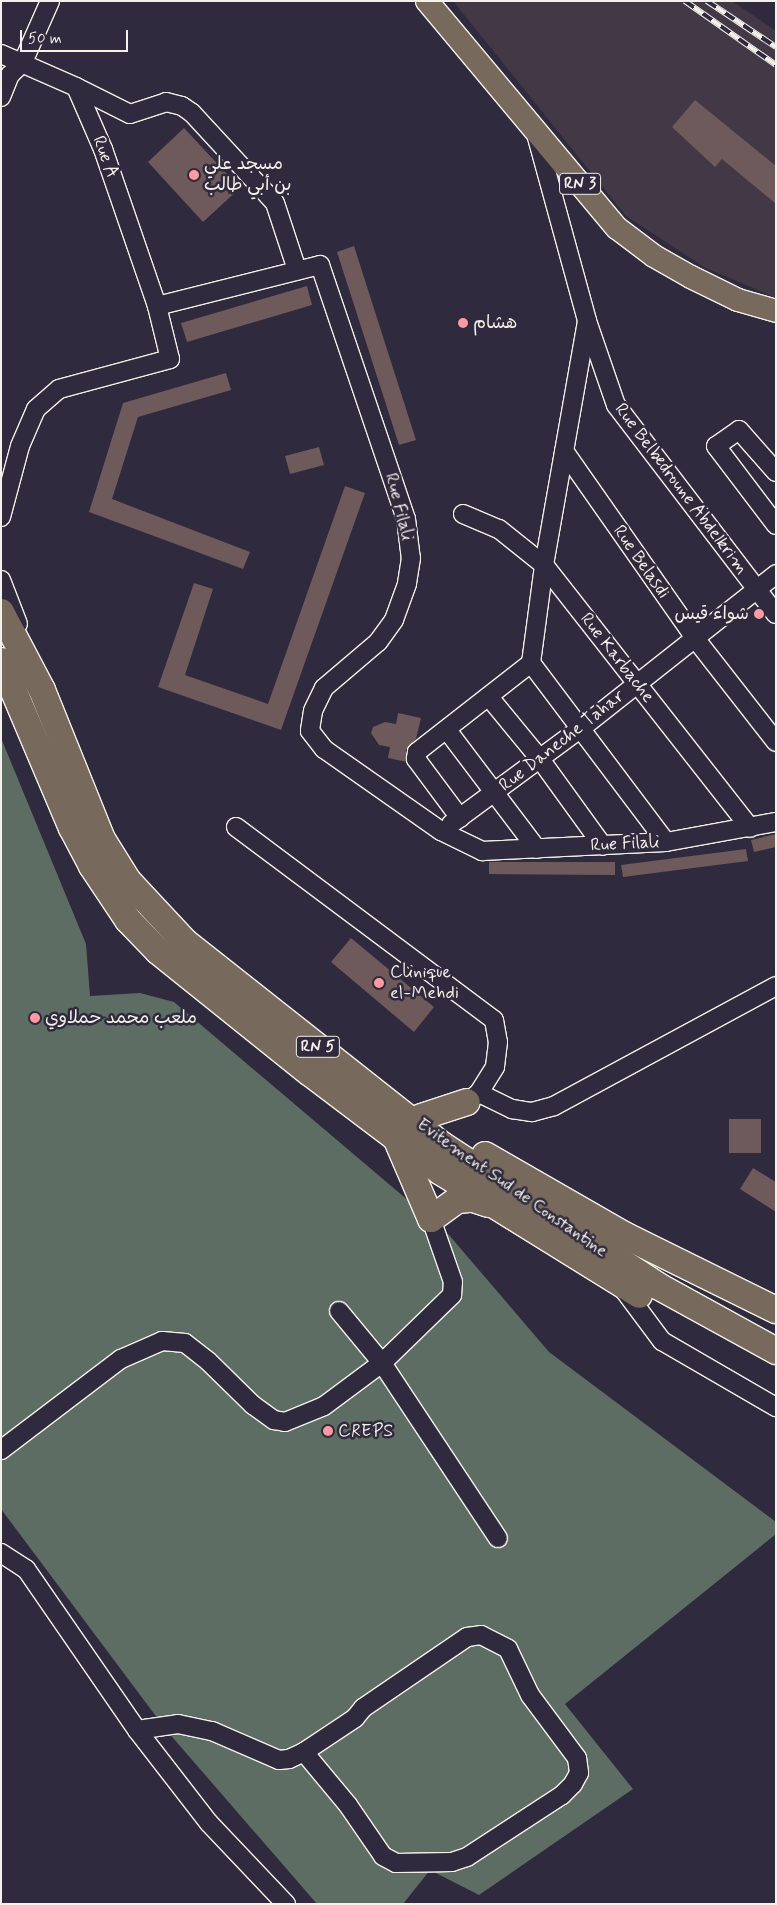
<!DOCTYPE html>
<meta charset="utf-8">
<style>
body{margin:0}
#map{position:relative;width:777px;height:1905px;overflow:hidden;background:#2f2a3d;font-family:Mynerve,"Playpen Sans Arabic",sans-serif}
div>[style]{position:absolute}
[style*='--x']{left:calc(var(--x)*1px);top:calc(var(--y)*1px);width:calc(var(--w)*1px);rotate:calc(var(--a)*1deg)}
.built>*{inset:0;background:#423846}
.green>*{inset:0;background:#5e6d64}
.building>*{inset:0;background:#6e595b}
.roads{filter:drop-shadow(1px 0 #f4f1e8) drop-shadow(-1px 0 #f4f1e8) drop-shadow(0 1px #f4f1e8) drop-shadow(0 -1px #f4f1e8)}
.minor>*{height:18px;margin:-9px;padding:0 9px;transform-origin:9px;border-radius:9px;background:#2f2a3d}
.major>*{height:22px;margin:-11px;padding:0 11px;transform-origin:11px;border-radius:11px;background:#77695c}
.highway>*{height:26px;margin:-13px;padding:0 13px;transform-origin:13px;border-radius:13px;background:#77695c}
.rail>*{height:5.5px;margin-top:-2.75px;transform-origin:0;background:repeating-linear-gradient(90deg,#2f2a3d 0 11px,#f4f1e8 0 22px);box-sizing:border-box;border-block:1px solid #f4f1e8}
.dots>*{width:14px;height:14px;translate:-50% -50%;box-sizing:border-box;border:2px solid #2f2a3d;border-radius:50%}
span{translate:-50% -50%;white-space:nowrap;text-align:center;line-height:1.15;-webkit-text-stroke:5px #2f2a3d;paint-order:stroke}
.shield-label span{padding:1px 4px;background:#2f2a3d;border:1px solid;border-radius:4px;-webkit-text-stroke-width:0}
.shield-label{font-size:16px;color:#f4f1e8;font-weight:700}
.street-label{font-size:18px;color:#f4f1e8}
.poi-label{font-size:18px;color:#f4f1e8}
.left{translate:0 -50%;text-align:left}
.right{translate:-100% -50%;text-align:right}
.frame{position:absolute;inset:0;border:2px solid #f4f1e8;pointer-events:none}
.scale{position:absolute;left:20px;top:30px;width:108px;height:22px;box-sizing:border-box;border:2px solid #f4f1e8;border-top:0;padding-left:6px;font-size:15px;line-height:18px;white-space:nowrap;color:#f4f1e8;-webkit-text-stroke:4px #2f2a3d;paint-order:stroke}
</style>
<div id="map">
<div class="built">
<div style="clip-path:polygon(453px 1px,732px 1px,776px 31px,776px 298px,704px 267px,626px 216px)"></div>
</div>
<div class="green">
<div style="clip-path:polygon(1px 738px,86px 944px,90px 996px,140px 993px,174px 1002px,449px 1235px,549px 1352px,776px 1522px,776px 1534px,565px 1704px,633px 1789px,479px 1895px,430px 1870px,403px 1904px,317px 1904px,167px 1731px,1px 1509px)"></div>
</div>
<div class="building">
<div style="clip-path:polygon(695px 100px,776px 166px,776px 204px,722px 159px,715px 167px,672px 127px)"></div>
<div style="clip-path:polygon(184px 128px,240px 188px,203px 222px,148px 162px)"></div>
<div style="clip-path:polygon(354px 246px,416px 440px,399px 445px,337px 252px)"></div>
<div style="clip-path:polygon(307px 286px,312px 305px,187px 342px,181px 323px)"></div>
<div style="clip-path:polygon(226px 373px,231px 390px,138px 417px,112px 499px,250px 552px,243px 569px,89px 512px,123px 403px)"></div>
<div style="clip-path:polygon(319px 447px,324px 465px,290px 474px,285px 456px)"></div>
<div style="clip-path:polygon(345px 486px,365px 493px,281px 730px,158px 687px,194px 583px,213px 589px,185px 675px,268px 704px)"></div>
<div style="clip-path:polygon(398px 713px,421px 718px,416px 739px,406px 750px,407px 762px,388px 758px,390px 747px,379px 745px,371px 733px,373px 727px,385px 722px,396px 724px)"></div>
<div style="clip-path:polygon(776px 834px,776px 847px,754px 852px,751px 840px)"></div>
<div style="clip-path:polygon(746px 849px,748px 861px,623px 877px,621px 865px)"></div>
<div style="clip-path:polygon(489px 862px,615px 862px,615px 875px,489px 874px)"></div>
<div style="clip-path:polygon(351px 938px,434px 1007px,414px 1032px,331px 962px)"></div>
<div style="clip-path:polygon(729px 1119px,761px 1119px,761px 1153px,729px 1153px)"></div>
<div style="clip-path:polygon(753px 1168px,776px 1182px,776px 1212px,740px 1189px)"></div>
</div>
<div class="roads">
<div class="minor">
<div style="--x:1;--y:54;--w:82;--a:23.7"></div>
<div style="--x:76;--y:87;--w:68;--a:66.5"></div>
<div style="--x:103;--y:149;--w:166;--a:71"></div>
<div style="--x:76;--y:87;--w:60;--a:26.6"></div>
<div style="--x:130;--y:114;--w:38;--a:-18"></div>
<div style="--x:166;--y:102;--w:16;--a:14"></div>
<div style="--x:182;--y:106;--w:12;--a:35"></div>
<div style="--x:192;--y:113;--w:122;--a:47.3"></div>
<div style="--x:275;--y:203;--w:71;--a:71.8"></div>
<div style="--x:1;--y:97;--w:24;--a:-68"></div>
<div style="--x:10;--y:75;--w:18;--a:-45"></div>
<div style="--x:23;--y:62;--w:67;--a:-66.1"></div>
<div style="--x:536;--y:134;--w:194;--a:74.7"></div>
<div style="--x:587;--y:321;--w:89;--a:71"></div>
<div style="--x:616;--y:405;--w:263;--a:52.6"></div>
<div style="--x:564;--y:451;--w:227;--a:55"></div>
<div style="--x:694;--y:637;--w:133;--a:52"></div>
<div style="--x:776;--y:472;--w:56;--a:-131.4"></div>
<div style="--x:739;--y:430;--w:28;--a:145"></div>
<div style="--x:716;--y:446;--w:99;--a:52.8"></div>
<div style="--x:463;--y:514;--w:39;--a:23"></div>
<div style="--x:499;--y:529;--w:58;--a:38.7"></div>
<div style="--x:544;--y:565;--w:334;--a:51.9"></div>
<div style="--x:1;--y:517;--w:73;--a:-75"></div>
<div style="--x:20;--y:446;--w:40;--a:-66.6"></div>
<div style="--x:36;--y:409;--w:30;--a:-41"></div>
<div style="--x:59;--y:389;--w:115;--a:-15.1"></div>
<div style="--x:170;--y:359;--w:55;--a:-103.8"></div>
<div style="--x:157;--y:306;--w:168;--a:-14.1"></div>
<div style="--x:320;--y:265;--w:268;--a:71.3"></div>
<div style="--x:406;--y:519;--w:39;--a:83"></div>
<div style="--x:411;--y:558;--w:26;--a:99"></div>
<div style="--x:407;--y:584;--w:38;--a:110"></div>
<div style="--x:394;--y:620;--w:27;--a:126"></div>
<div style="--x:378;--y:642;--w:71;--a:139.6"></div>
<div style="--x:324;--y:688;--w:25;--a:116"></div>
<div style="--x:313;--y:711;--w:20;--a:99"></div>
<div style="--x:310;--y:731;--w:23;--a:52"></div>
<div style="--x:324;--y:749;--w:143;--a:35"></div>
<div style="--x:441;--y:831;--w:46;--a:26"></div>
<div style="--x:482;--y:851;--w:184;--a:-2.8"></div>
<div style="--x:666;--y:842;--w:112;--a:-10.3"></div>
<div style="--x:1;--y:580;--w:47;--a:68.9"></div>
<div style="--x:531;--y:663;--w:224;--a:53"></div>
<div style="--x:489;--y:697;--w:80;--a:50.6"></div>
<div style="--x:540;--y:759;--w:107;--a:54.1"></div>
<div style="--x:447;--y:730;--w:149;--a:52.9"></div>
<div style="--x:460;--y:818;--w:74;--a:-126.7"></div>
<div style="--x:416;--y:759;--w:7;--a:-82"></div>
<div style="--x:417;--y:752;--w:145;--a:-38"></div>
<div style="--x:531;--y:663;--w:99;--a:-82.4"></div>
<div style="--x:544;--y:565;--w:248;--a:-80"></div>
<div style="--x:451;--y:824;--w:160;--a:-36.4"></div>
<div style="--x:580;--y:729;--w:250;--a:-38.3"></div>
<div style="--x:236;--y:827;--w:322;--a:36.8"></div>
<div style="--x:494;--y:1020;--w:22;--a:80"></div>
<div style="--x:498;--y:1042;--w:25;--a:97"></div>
<div style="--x:495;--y:1067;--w:31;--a:122"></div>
<div style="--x:479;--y:1093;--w:15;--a:143"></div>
<div style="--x:479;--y:1093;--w:37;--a:26"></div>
<div style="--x:512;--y:1109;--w:20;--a:9"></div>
<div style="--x:532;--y:1112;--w:23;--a:-15"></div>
<div style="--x:554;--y:1106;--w:252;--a:-28.4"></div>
<div style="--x:624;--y:1290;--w:64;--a:53.3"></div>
<div style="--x:662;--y:1341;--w:132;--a:30.1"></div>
<div style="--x:339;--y:1311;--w:67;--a:50.4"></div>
<div style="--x:382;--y:1363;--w:210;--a:56.5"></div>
<div style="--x:1;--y:1450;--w:151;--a:-37.2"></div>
<div style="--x:121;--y:1359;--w:45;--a:-23.7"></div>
<div style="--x:162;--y:1341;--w:23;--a:5"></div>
<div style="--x:185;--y:1343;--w:29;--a:38"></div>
<div style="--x:208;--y:1361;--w:63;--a:44.4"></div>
<div style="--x:253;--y:1405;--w:26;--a:36"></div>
<div style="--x:274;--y:1420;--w:11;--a:10"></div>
<div style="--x:285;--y:1422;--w:42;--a:-22.3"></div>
<div style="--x:324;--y:1406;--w:72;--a:-36.6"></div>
<div style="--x:382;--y:1363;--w:98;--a:-44.2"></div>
<div style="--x:452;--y:1295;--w:13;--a:-86"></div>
<div style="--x:453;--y:1282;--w:67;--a:-109.2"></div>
<div style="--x:1;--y:1553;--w:30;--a:33"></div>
<div style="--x:26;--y:1569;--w:196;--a:55.4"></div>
<div style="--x:137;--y:1730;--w:118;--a:52.3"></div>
<div style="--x:209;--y:1823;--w:112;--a:46.5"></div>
<div style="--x:137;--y:1730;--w:41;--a:-8.3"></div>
<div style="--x:178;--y:1724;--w:35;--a:12"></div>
<div style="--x:212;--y:1731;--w:73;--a:23.4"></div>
<div style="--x:279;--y:1760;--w:10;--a:-6"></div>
<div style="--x:289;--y:1759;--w:17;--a:-25"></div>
<div style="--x:304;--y:1752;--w:61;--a:-33.7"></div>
<div style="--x:355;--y:1718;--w:13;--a:-51"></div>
<div style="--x:363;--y:1708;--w:126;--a:-34.3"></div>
<div style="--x:467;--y:1637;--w:14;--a:-8"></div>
<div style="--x:481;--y:1635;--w:30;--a:27"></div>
<div style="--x:508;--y:1649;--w:51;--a:64.4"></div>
<div style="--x:530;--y:1695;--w:79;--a:53.3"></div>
<div style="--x:577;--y:1758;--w:15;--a:82"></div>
<div style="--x:579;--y:1773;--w:13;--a:119"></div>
<div style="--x:573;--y:1784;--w:16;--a:135"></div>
<div style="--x:562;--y:1795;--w:113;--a:146.9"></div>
<div style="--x:467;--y:1857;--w:16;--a:162"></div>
<div style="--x:452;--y:1862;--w:56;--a:179"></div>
<div style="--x:396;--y:1863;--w:15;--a:-152"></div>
<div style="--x:383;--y:1856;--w:62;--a:-124.5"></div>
<div style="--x:348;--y:1805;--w:69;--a:-129.7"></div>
</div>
<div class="major">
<div style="--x:427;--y:1;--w:296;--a:50.1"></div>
<div style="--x:617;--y:228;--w:46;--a:37.1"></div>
<div style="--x:654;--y:256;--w:43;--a:29.6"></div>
<div style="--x:691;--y:277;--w:52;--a:26.1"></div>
<div style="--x:738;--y:300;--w:40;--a:16"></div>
</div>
<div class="highway">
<div style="--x:1;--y:612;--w:88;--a:62.3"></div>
<div style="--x:42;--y:690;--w:161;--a:68.1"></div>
<div style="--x:102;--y:839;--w:49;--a:58.2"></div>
<div style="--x:128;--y:881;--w:83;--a:46.9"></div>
<div style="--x:185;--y:942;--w:328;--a:38.3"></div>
<div style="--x:442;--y:1145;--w:258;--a:33.1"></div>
<div style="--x:658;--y:1286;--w:135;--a:28.8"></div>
<div style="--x:1;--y:661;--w:181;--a:67"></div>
<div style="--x:72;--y:828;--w:43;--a:62.2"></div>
<div style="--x:92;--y:866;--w:65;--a:56.3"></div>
<div style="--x:128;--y:920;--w:43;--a:45.9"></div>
<div style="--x:158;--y:951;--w:195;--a:38.8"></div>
<div style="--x:310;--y:1073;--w:164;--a:37.1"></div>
<div style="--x:441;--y:1172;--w:233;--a:31.8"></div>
<div style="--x:421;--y:1117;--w:48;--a:-18.1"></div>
<div style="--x:397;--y:1140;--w:86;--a:66.7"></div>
<div style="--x:431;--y:1219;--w:32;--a:-36"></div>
<div style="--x:457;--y:1200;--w:16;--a:-4"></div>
<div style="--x:473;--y:1199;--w:16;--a:18"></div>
<div style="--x:485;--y:1155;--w:163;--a:29.9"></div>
<div style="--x:626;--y:1236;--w:167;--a:26.3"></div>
</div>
</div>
<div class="rail">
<div style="--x:685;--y:1;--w:111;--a:35.1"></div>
<div style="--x:707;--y:1;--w:83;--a:33.7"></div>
</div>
<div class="dots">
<div style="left:194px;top:175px;background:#ff9aa2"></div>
<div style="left:463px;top:323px;background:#ff9aa2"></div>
<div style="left:759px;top:614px;background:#ff9aa2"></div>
<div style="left:379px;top:983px;background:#ff9aa2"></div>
<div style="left:35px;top:1018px;background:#ff9aa2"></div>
<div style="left:328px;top:1431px;background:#ff9aa2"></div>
</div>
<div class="shield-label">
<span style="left:580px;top:184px">RN 3</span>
<span style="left:318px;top:1047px">RN 5</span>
</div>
<div class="street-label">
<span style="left:105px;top:157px;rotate:69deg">Rue A</span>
<span style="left:681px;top:489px;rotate:53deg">Rue Belbedroune Abdelkrim</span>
<span style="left:399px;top:507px;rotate:76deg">Rue Filali</span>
<span style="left:641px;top:562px;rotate:55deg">Rue Belasdi</span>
<span style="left:617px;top:658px;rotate:52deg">Rue Karbache</span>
<span style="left:562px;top:741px;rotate:-38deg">Rue Daneche Tahar</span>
<span style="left:625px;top:844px;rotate:-3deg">Rue Filali</span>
<span style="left:512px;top:1188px;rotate:35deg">Evitement Sud de Constantine</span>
</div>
<div class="poi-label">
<span class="left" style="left:204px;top:175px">مسجد علي<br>بن أبي طالب</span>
<span class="left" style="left:473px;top:323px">هشام</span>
<span class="right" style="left:749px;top:614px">شواء قيس</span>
<span class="left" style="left:390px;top:983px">Clinique<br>el-Mehdi</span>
<span class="left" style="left:45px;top:1018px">ملعب محمد حملاوي</span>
<span class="left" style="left:338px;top:1431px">CREPS</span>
</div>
<div class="frame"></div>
<div class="scale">50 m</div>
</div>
